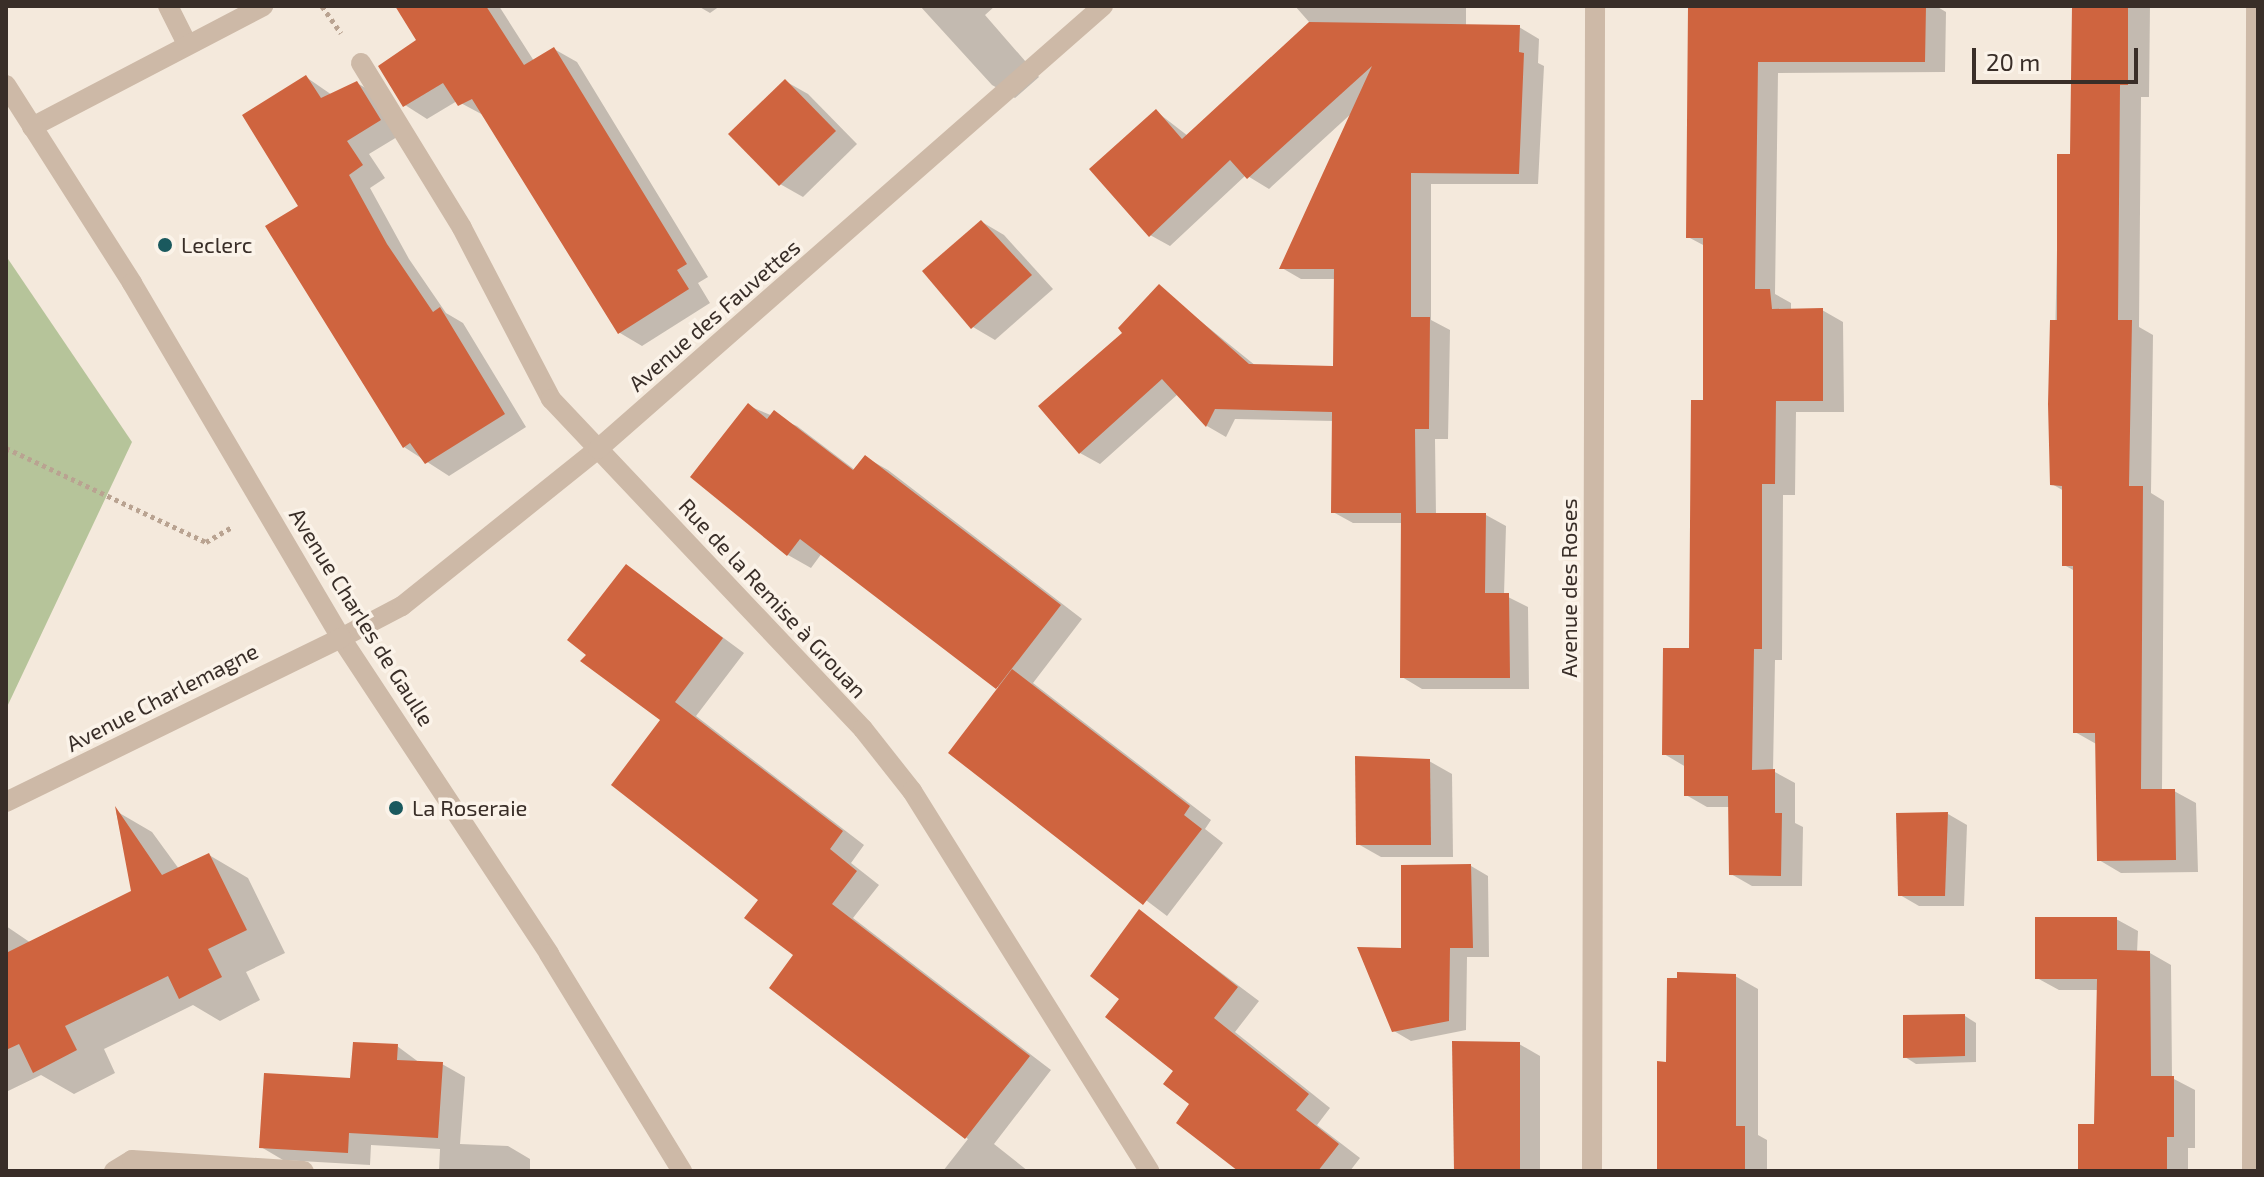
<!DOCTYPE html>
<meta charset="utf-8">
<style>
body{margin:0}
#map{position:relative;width:2264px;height:1177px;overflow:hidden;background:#f4e9dc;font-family:"Exo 2",sans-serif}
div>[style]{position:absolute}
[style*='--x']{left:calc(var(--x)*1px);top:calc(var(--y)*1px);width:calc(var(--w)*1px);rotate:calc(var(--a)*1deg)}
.green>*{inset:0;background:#b6c49a}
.shadow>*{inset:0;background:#0003}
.building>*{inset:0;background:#cf643f}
.path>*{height:5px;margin-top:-2.5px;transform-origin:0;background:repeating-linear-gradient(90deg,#b9a391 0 4px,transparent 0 8px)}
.minor>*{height:20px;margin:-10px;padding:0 10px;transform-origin:10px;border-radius:10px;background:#cdb9a7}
.tertiary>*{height:20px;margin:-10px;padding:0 10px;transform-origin:10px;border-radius:10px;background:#cdb9a7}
.dots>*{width:22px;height:22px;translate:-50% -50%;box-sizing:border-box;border:4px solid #fbf3e9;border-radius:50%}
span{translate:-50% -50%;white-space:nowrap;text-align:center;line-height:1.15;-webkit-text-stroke:7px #fbf3e9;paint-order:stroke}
.poi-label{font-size:22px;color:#392e28}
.left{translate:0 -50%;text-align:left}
.street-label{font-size:22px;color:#392e28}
.frame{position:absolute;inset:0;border:8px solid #392e28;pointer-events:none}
.scale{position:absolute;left:1972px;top:48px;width:166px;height:36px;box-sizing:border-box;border:4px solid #392e28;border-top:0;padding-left:10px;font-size:24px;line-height:28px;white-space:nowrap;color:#392e28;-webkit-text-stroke:6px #fbf3e9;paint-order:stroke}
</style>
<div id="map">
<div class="green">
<div style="clip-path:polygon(6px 256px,132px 442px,6px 709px)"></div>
</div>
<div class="shadow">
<div style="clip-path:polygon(423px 6px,499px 6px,534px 61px,554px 49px,577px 62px,708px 277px,698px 283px,710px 303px,642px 346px,620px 333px,485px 116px,457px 101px,427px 119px,405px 105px)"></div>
<div style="clip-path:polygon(698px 6px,720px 6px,710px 13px)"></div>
<div style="clip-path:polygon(920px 6px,995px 6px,985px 15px,1039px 77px,1015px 98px,992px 85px)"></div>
<div style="clip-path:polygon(1295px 6px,1466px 6px,1466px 26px,1519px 27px,1539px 39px,1538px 63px,1544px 66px,1538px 184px,1431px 184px,1431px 320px,1450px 330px,1448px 439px,1435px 439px,1436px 515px,1486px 515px,1506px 526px,1504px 595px,1528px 607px,1529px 689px,1422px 689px,1402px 677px,1403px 523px,1353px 523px,1333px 512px,1334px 421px,1235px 419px,1226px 437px,1207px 426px,1178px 394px,1100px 464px,1080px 453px,1167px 294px,1256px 366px,1335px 368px,1336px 279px,1301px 279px,1282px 268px,1353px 112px,1269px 189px,1246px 175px,1170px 246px,1150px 235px,1157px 112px,1188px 136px,1310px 23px)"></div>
<div style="clip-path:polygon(1690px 6px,1936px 6px,1946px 12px,1945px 72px,1778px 73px,1775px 294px,1791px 303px,1791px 310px,1822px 310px,1843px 322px,1844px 412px,1796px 412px,1795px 495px,1783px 495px,1782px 660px,1775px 660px,1773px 771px,1795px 783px,1795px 823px,1803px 827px,1802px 886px,1752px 886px,1731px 874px,1730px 807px,1707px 807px,1686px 795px,1686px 767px,1664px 754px,1691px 650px,1705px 402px,1705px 246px,1688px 237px)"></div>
<div style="clip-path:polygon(2074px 6px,2150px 6px,2149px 97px,2141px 97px,2139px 327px,2153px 335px,2151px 493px,2164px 501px,2162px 791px,2174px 791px,2196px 803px,2198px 872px,2121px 873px,2099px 860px,2098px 745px,2075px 732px,2075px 571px,2064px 565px,2064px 491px,2052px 484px,2059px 156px,2072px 156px)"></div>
<div style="clip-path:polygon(306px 77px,332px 95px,357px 83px,379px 96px,402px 134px,369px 154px,385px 178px,370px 188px,409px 259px,446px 313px,463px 323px,526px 427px,449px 476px,404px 447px,301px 207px)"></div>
<div style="clip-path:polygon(785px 81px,808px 94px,857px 144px,803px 197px,780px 184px)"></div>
<div style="clip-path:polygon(982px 222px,1004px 235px,1053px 289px,995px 340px,973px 327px)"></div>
<div style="clip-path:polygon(749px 406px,797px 426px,855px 470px,865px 457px,888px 470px,1082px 619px,1033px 683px,1211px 820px,1205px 829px,1223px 843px,1167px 916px,951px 753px,1000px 689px,822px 553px,811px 568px,788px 555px,693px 477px)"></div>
<div style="clip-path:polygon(626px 566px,744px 653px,696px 716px,864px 845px,851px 863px,879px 885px,853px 918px,1051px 1070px,994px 1144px,1028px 1171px,943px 1171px,968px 1139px,771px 988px,796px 955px,663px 720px,589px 655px)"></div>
<div style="clip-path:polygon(1429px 761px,1452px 774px,1453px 857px,1381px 857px,1358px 844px)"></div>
<div style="clip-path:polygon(116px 811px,152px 832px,179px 869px,209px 855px,248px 878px,285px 953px,246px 972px,260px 1000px,220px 1021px,193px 1005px,104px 1049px,115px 1073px,74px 1094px,41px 1075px,6px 1092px,6px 926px,31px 943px,133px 892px)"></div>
<div style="clip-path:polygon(1948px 814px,1967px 825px,1964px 906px,1919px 906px,1900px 895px)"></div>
<div style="clip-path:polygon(1471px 866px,1488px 876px,1489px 957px,1467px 957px,1466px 1030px,1411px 1041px,1394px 1031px,1403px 950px)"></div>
<div style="clip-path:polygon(1140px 912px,1259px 1001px,1235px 1032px,1330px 1108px,1317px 1125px,1360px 1158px,1350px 1171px,1243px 1171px,1122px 998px)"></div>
<div style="clip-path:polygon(2116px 919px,2138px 931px,2137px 953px,2150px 953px,2171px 965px,2172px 1078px,2195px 1090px,2195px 1148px,2188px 1148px,2188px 1171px,2079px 1171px,2096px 1126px,2099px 990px,2059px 990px,2037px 978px)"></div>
<div style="clip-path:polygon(1735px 976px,1758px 989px,1758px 1135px,1767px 1140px,1767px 1171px,1663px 1171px,1668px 1064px)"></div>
<div style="clip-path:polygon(1965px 1016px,1976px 1023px,1976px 1062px,1916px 1064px,1905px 1057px)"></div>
<div style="clip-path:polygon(1519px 1044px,1540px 1056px,1540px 1171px,1456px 1171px)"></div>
<div style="clip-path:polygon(397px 1046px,420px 1063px,442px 1064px,465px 1077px,460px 1144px,508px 1146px,530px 1159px,530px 1171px,439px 1171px,440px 1149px,371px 1145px,370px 1165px,283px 1160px,261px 1147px)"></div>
</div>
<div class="building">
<div style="clip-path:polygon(395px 6px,486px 6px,524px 65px,554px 47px,687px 264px,677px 270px,689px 289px,618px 334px,472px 99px,458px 106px,443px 83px,403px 107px,378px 66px,416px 40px)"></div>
<div style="clip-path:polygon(1688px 6px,1926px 6px,1925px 62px,1758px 62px,1755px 289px,1770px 289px,1772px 309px,1823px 308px,1823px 401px,1776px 401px,1775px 484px,1762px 484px,1762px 649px,1754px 649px,1752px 770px,1775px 769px,1775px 813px,1782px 813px,1781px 876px,1729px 875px,1728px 796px,1684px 796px,1684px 755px,1662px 755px,1663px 648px,1689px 648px,1691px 400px,1703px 400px,1703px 238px,1686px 238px)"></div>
<div style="clip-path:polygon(2072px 6px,2128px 6px,2128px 85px,2120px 85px,2118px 320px,2132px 320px,2129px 486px,2143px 486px,2141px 789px,2175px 789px,2176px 860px,2097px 861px,2095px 733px,2073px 733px,2073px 566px,2062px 566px,2062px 486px,2050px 485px,2048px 404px,2050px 320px,2057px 320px,2057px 154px,2070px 154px)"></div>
<div style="clip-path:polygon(1309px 22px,1520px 25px,1519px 52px,1524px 53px,1519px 174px,1411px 173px,1411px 317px,1430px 317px,1429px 429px,1415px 429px,1416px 513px,1486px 513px,1485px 593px,1509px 593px,1510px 678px,1400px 678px,1401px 513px,1331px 513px,1332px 412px,1215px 409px,1206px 427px,1162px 379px,1079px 454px,1038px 406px,1122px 333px,1118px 328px,1159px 284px,1249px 364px,1333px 366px,1334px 269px,1279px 269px,1372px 66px,1247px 179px,1230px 160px,1149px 237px,1089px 169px,1156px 109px,1182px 139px)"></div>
<div style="clip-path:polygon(306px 75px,321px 98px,357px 81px,381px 120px,347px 141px,363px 165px,349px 175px,387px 244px,433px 312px,440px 307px,505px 414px,425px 464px,410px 443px,403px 448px,265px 226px,298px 206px,242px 115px)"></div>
<div style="clip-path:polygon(785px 79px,836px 131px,779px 186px,728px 134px)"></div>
<div style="clip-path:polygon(981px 220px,1032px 275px,971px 329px,922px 271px)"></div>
<div style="clip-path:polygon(748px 403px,767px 419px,774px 410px,853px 470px,865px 455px,1061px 605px,996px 689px,800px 539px,787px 556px,690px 477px)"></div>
<div style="clip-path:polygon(626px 564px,723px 638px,675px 702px,843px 831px,830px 849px,857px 871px,832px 904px,1030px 1056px,965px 1139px,769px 988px,793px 955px,744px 918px,758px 900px,611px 785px,660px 720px,580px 661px,586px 655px,567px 640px)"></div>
<div style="clip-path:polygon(1012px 669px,1190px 806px,1184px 815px,1202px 829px,1143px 905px,948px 753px)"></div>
<div style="clip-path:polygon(1355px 756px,1430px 759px,1431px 845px,1356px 845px)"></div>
<div style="clip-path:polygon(115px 806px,162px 875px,209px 853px,247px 930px,208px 949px,222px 977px,179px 999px,168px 976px,65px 1026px,77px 1050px,33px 1073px,19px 1044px,6px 1050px,6px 953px,131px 891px)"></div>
<div style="clip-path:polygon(1948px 812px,1945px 896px,1898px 896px,1896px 813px)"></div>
<div style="clip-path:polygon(1471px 864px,1473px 948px,1450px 948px,1449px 1021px,1392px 1032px,1357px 947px,1401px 948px,1401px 865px)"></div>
<div style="clip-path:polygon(1139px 909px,1238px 987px,1214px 1018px,1309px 1094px,1296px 1110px,1339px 1144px,1318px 1171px,1238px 1171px,1176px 1123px,1189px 1104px,1163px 1084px,1173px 1071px,1105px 1017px,1119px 999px,1090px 976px)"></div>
<div style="clip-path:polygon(2035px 917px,2117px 917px,2117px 950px,2150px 951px,2151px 1076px,2174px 1076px,2174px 1137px,2167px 1137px,2167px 1171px,2078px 1171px,2078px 1124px,2094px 1124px,2097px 979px,2035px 979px)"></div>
<div style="clip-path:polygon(1677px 972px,1736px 974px,1736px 1126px,1745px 1126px,1745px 1171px,1657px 1170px,1657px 1061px,1666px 1062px,1667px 978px,1677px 978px)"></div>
<div style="clip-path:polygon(1965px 1014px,1965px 1056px,1903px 1058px,1903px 1015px)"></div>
<div style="clip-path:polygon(1452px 1041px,1520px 1042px,1520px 1171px,1454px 1171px)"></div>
<div style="clip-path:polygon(353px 1042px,398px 1044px,397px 1060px,443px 1062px,438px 1138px,349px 1133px,348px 1153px,259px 1148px,264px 1073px,350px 1078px)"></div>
</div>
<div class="path">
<div style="--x:322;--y:6;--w:33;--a:55"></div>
<div style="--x:6;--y:448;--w:221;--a:25.2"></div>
<div style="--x:206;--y:542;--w:30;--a:-30"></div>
</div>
<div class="minor">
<div style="--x:168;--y:6;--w:40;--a:63.4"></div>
<div style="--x:361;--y:63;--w:193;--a:58.5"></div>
<div style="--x:462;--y:228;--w:193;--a:62.5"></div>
<div style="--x:551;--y:399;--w:454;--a:46.6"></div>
<div style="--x:863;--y:729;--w:79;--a:51.7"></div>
<div style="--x:912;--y:791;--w:448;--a:58"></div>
<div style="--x:32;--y:127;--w:261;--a:-27.6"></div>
<div style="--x:341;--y:638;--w:69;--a:-27.7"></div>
<div style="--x:402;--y:606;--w:251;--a:-38.7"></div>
<div style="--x:598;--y:449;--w:672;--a:-41.26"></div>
<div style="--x:114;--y:1171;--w:21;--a:-31"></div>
<div style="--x:132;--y:1160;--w:172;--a:3.7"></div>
<div style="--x:1592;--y:1171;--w:1165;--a:-89.85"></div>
<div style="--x:2252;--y:1171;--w:1165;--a:-89.8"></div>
</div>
<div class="tertiary">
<div style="--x:6;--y:85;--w:235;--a:57.5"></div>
<div style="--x:132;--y:283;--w:412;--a:59.5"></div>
<div style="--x:341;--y:638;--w:378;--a:56.6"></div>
<div style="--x:549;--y:954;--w:255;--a:58.5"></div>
<div style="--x:6;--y:802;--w:373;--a:-26.1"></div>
</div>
<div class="dots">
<div style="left:165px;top:245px;background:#1a595e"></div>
<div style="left:396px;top:808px;background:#1a595e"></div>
</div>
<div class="poi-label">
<span class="left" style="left:181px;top:245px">Leclerc</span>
<span class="left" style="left:412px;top:808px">La Roseraie</span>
</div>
<div class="street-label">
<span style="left:714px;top:315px;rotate:-41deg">Avenue des Fauvettes</span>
<span style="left:1569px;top:588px;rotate:-90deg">Avenue des Roses</span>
<span style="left:773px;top:598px;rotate:47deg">Rue de la Remise à Grouan</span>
<span style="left:362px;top:617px;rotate:58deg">Avenue Charles de Gaulle</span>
<span style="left:162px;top:697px;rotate:-27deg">Avenue Charlemagne</span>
</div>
<div class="frame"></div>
<div class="scale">20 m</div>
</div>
